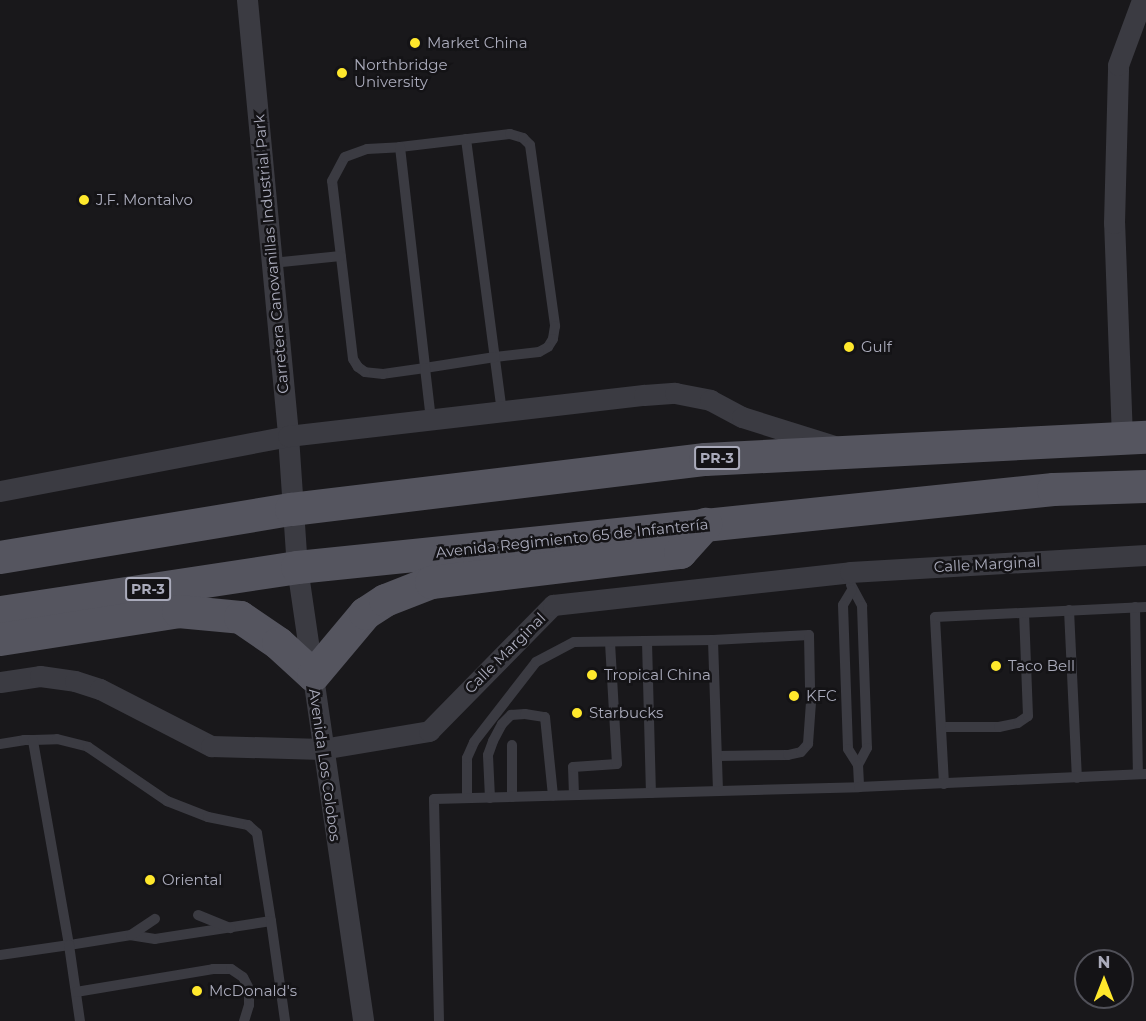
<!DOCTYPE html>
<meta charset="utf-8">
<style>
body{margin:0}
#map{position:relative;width:1146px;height:1021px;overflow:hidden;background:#19181b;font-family:Montserrat,sans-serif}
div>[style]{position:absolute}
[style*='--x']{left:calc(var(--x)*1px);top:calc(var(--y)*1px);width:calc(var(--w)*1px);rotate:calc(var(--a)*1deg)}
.lane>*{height:10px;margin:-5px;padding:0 5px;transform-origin:5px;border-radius:5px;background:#3b3b42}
.street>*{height:21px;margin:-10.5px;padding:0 10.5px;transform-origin:10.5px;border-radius:10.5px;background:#3b3b42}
.primary>*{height:33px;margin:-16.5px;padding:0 16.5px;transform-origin:16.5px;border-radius:16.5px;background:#55555f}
.dots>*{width:16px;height:16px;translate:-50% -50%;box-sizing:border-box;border:3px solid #141316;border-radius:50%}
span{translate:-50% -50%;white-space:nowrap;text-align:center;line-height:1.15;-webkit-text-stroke:5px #141316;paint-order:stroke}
.shield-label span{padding:2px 4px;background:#141316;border:2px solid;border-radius:4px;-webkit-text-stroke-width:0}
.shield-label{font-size:14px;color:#aaabbb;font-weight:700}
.poi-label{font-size:15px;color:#aaabbb}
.left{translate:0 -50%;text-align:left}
.street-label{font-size:15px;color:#aaabbb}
.north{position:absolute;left:1074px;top:949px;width:60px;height:60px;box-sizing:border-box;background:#141316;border:2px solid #505058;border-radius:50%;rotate:0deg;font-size:16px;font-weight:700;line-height:24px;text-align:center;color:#aaabbb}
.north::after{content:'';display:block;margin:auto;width:21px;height:27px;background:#ffe82c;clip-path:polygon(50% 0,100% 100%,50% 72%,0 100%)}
</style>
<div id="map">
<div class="lane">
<div style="--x:466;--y:139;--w:274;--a:82.5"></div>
<div style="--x:400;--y:147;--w:111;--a:-6.7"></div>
<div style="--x:510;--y:134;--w:14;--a:17"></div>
<div style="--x:523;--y:138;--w:10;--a:45"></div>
<div style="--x:530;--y:145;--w:183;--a:82.1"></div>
<div style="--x:555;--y:326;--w:13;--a:99"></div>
<div style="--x:553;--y:339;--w:9;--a:122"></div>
<div style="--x:548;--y:347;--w:10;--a:151"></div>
<div style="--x:539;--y:352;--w:44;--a:173.5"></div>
<div style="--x:495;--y:357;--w:71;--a:171.1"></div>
<div style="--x:425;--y:368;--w:42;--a:171.9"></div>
<div style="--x:383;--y:374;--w:18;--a:-174"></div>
<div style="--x:365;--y:372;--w:9;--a:-144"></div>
<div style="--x:358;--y:367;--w:9;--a:-122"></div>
<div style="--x:353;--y:359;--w:179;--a:-96.7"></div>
<div style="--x:332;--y:181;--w:27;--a:-62"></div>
<div style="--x:345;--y:157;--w:23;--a:-20"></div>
<div style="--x:367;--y:149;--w:33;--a:-3"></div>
<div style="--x:400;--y:147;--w:222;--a:83.5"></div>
<div style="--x:425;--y:368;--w:52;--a:83.4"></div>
<div style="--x:272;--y:263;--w:69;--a:-5.8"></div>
<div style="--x:851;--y:585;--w:24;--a:62"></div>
<div style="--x:862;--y:606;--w:142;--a:88"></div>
<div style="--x:867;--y:748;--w:19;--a:118"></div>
<div style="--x:852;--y:590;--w:17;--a:121"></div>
<div style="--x:843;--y:605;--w:144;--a:88"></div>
<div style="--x:848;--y:749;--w:19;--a:58"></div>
<div style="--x:858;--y:765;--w:22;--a:87"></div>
<div style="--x:1135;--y:607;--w:167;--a:89"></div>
<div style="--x:1069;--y:610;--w:168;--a:87.3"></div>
<div style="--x:647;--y:642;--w:151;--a:88.5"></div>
<div style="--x:941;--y:727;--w:58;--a:0"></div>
<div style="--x:999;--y:727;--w:19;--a:-12"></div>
<div style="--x:1018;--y:723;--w:12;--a:-35"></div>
<div style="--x:1028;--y:716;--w:103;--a:-92.2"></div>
<div style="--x:0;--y:744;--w:24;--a:-9"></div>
<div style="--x:24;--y:740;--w:9;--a:0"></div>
<div style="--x:33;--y:740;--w:24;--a:-2"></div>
<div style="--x:57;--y:739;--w:32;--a:14"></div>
<div style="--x:88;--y:747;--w:96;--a:34.4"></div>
<div style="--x:167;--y:801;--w:44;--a:21.3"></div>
<div style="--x:208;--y:817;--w:41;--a:11.3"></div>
<div style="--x:248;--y:825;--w:12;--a:42"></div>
<div style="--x:257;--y:833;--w:89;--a:81"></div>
<div style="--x:271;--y:921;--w:117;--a:171.2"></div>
<div style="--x:155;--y:939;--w:24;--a:-171"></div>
<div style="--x:131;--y:935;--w:63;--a:170.8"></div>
<div style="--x:69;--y:945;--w:208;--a:-100"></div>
<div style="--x:512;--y:745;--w:52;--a:90"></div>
<div style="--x:717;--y:756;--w:71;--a:-0.8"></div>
<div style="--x:788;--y:755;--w:13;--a:-13"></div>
<div style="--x:801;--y:752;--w:11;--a:-49"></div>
<div style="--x:808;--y:744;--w:42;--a:-85.9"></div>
<div style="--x:944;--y:784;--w:167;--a:-93.1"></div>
<div style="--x:935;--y:617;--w:211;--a:-2.7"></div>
<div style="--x:718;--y:791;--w:151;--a:-91.9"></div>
<div style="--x:713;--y:640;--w:96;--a:-3"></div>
<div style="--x:809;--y:635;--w:53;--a:88.9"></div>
<div style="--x:574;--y:795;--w:28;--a:-92"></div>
<div style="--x:573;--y:767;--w:44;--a:-3.9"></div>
<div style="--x:617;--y:764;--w:122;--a:-93.3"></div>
<div style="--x:467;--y:798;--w:40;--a:-90"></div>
<div style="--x:467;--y:758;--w:17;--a:-66"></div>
<div style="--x:474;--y:742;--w:101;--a:-52.2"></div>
<div style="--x:536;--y:662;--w:43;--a:-27.8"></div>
<div style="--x:574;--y:642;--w:139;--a:-0.8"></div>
<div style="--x:490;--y:798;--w:43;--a:-92.7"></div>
<div style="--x:488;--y:755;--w:15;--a:-70"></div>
<div style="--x:493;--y:741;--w:19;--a:-62"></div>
<div style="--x:502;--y:724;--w:13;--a:-45"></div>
<div style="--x:511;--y:715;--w:14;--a:-4"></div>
<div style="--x:525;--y:714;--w:20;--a:9"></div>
<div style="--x:545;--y:717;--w:79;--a:84.2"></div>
<div style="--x:198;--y:915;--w:35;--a:22"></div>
<div style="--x:271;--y:921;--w:101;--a:82"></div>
<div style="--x:131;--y:935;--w:29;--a:-34"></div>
<div style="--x:0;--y:955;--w:70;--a:-8.2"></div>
<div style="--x:69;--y:945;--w:77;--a:81.8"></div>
<div style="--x:76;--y:992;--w:139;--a:-9.5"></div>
<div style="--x:213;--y:969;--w:18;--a:0"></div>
<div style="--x:231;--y:969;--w:14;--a:34"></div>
<div style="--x:243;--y:977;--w:13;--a:63"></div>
<div style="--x:249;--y:989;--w:16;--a:90"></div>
<div style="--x:249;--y:1005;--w:17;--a:107"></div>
<div style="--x:439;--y:1021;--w:222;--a:-91.3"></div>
<div style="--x:434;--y:799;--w:425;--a:-1.6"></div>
<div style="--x:859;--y:787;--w:287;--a:-2.6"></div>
</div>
<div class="street">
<div style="--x:247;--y:0;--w:438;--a:84.6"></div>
<div style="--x:288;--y:436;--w:131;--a:86.1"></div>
<div style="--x:297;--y:567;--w:459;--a:81.7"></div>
<div style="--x:1122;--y:438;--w:215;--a:-92.1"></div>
<div style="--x:1114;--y:223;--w:158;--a:-88.5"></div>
<div style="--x:1118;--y:65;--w:69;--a:-69.7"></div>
<div style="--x:0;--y:491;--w:293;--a:-10.8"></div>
<div style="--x:288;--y:436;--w:358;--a:-6.6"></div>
<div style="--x:644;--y:395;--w:31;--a:-4"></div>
<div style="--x:675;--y:393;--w:36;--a:11"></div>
<div style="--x:710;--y:400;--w:36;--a:28"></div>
<div style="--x:742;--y:417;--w:96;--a:17.5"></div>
<div style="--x:0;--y:682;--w:40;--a:-8.5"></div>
<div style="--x:40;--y:676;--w:35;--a:8"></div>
<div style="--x:75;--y:681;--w:26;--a:18"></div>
<div style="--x:100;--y:689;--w:125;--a:27.2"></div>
<div style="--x:211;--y:746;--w:111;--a:1.5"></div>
<div style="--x:322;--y:749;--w:109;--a:-9.5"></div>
<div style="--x:429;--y:731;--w:177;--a:-45.5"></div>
<div style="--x:553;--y:605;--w:299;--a:-6.3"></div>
<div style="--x:850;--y:572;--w:296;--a:-3.3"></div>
</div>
<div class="primary">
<div style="--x:0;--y:557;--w:295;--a:-9.4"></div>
<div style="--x:291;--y:509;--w:417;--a:-6.9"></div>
<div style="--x:705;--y:459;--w:442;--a:-2.9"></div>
<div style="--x:0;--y:612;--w:300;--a:-8.6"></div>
<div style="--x:297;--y:567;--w:760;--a:-5.89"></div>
<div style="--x:1053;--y:489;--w:93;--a:-1.8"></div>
<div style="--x:0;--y:639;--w:180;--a:-8.9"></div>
<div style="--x:178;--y:611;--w:62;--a:5.5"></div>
<div style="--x:240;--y:617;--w:46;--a:34.4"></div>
<div style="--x:278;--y:643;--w:47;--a:42.4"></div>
<div style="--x:313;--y:675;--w:81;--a:-50"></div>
<div style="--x:365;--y:613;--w:24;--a:-33"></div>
<div style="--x:385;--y:600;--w:49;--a:-21.4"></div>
<div style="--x:431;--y:582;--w:251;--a:-6.9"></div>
<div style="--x:680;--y:552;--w:38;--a:-48"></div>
</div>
<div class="dots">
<div style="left:415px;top:43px;background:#ffe82c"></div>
<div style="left:342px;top:73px;background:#ffe82c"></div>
<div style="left:84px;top:200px;background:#ffe82c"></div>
<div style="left:849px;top:347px;background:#ffe82c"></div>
<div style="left:996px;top:666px;background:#ffe82c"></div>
<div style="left:592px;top:675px;background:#ffe82c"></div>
<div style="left:794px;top:696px;background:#ffe82c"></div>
<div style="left:577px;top:713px;background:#ffe82c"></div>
<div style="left:150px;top:880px;background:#ffe82c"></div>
<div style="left:197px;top:991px;background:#ffe82c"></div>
</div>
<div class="shield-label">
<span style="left:717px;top:458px">PR-3</span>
<span style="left:148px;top:589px">PR-3</span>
</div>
<div class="poi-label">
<span class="left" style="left:427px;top:43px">Market China</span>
<span class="left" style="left:354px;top:73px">Northbridge<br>University</span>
<span class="left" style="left:96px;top:200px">J.F. Montalvo</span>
<span class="left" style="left:861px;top:347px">Gulf</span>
<span class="left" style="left:1008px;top:666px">Taco Bell</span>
<span class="left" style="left:604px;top:675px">Tropical China</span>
<span class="left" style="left:806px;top:696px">KFC</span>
<span class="left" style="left:589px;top:713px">Starbucks</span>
<span class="left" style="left:162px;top:880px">Oriental</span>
<span class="left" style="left:209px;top:991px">McDonald's</span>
</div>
<div class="street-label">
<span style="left:271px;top:254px;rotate:-95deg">Carretera Canovanillas Industrial Park</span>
<span style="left:572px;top:538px;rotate:-6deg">Avenida Regimiento 65 de Infantería</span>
<span style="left:987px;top:564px;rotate:-3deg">Calle Marginal</span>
<span style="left:505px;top:653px;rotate:-45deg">Calle Marginal</span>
<span style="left:325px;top:765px;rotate:82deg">Avenida Los Colobos</span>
</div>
<div class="north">N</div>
</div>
